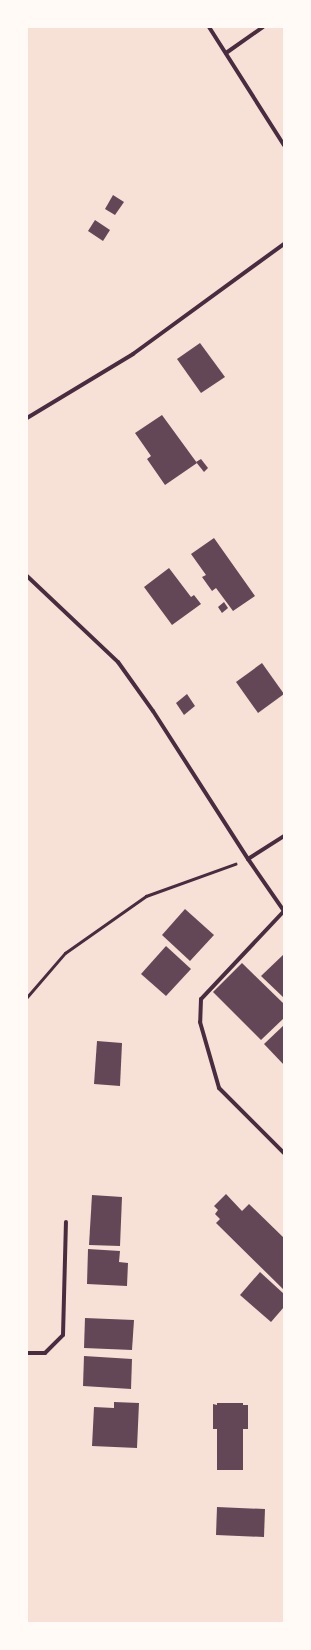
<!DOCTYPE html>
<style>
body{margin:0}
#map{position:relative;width:311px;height:1650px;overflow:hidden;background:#f7e1d7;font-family:Helvetica,sans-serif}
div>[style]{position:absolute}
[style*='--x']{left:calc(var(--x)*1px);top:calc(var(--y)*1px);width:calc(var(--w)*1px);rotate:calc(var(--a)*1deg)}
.building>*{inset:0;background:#644757}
.path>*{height:2.5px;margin:-1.25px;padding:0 1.25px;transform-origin:1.25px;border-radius:1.25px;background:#4a2c40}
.minor>*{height:4px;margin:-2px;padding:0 2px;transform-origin:2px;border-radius:2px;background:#4a2c40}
span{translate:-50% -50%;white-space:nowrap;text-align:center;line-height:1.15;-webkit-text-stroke:3px #fffaf5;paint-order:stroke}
.frame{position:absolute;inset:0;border:28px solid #fffaf5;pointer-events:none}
</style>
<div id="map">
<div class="building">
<div style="clip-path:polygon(113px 195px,124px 202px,115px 215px,105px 209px)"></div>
<div style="clip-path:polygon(95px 220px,110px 230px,103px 241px,88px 231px)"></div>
<div style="clip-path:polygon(200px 343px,225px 377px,201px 393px,177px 359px)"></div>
<div style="clip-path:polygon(162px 415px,197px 463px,165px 485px,147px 459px,151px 456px,135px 433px)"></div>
<div style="clip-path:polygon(201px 459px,208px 468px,204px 472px,196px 462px)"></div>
<div style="clip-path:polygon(214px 538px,255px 596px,233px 611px,216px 588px,212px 591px,202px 577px,206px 575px,191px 554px)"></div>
<div style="clip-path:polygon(169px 568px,191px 597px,194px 595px,201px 604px,172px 625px,144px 587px)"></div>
<div style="clip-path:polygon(224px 602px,228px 608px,222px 613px,218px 607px)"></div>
<div style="clip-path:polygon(262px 663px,284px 694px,258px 713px,236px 682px)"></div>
<div style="clip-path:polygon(187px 694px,195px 706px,184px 715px,176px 703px)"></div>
<div style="clip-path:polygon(185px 909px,214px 935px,190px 961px,162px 935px)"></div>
<div style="clip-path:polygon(166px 946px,191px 969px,166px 996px,141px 974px)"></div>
<div style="clip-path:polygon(284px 954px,284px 998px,261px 976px)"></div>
<div style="clip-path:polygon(242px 963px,284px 1004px,284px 1018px,261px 1040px,213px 992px)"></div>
<div style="clip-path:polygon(284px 1025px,284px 1065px,264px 1044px)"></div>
<div style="clip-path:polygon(97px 1041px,122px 1043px,120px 1086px,94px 1084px)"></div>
<div style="clip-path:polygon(226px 1194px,242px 1211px,249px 1204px,284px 1238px,284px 1290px,216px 1223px,220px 1219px,215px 1214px,218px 1210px,214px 1206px)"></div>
<div style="clip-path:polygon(92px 1195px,122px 1197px,120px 1246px,89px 1245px)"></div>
<div style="clip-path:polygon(88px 1249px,120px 1251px,119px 1262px,128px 1263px,127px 1286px,87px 1284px)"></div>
<div style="clip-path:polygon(260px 1272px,284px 1294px,284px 1307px,271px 1322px,240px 1295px)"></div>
<div style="clip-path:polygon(85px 1318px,134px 1320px,132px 1350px,84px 1348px)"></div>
<div style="clip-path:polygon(84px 1356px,132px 1359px,131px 1389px,83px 1386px)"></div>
<div style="clip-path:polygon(114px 1402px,139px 1403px,137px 1448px,92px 1446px,94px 1407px,114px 1408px)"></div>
<div style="clip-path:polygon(217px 1403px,243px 1403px,243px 1405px,248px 1405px,248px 1429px,243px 1429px,243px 1470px,217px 1470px,217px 1429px,213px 1429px,213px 1404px,217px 1405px)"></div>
<div style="clip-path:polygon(217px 1507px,265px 1509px,264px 1537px,216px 1535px)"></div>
</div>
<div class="path">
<div style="--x:27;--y:997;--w:58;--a:-49.2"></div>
<div style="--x:65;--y:953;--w:99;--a:-35.1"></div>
<div style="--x:146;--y:896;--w:95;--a:-19.8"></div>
</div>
<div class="minor">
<div style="--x:209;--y:27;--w:140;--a:57.6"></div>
<div style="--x:226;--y:53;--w:45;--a:-35.1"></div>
<div style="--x:27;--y:418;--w:124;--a:-31.1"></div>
<div style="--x:133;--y:354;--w:187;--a:-36.1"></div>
<div style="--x:27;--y:576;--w:125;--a:43.4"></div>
<div style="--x:118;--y:662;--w:60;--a:54.5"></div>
<div style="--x:153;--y:711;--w:176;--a:57.3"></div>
<div style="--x:248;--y:859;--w:63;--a:55.3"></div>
<div style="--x:248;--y:859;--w:43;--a:-32.6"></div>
<div style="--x:284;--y:911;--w:121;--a:133.3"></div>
<div style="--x:201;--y:999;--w:23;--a:92"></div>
<div style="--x:200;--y:1022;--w:69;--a:73.9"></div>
<div style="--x:219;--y:1088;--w:92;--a:45"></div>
<div style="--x:27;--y:1353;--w:18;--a:0"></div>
<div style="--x:45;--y:1353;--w:25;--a:-45"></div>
<div style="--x:63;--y:1335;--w:113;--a:-88.5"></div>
</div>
<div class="frame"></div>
</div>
